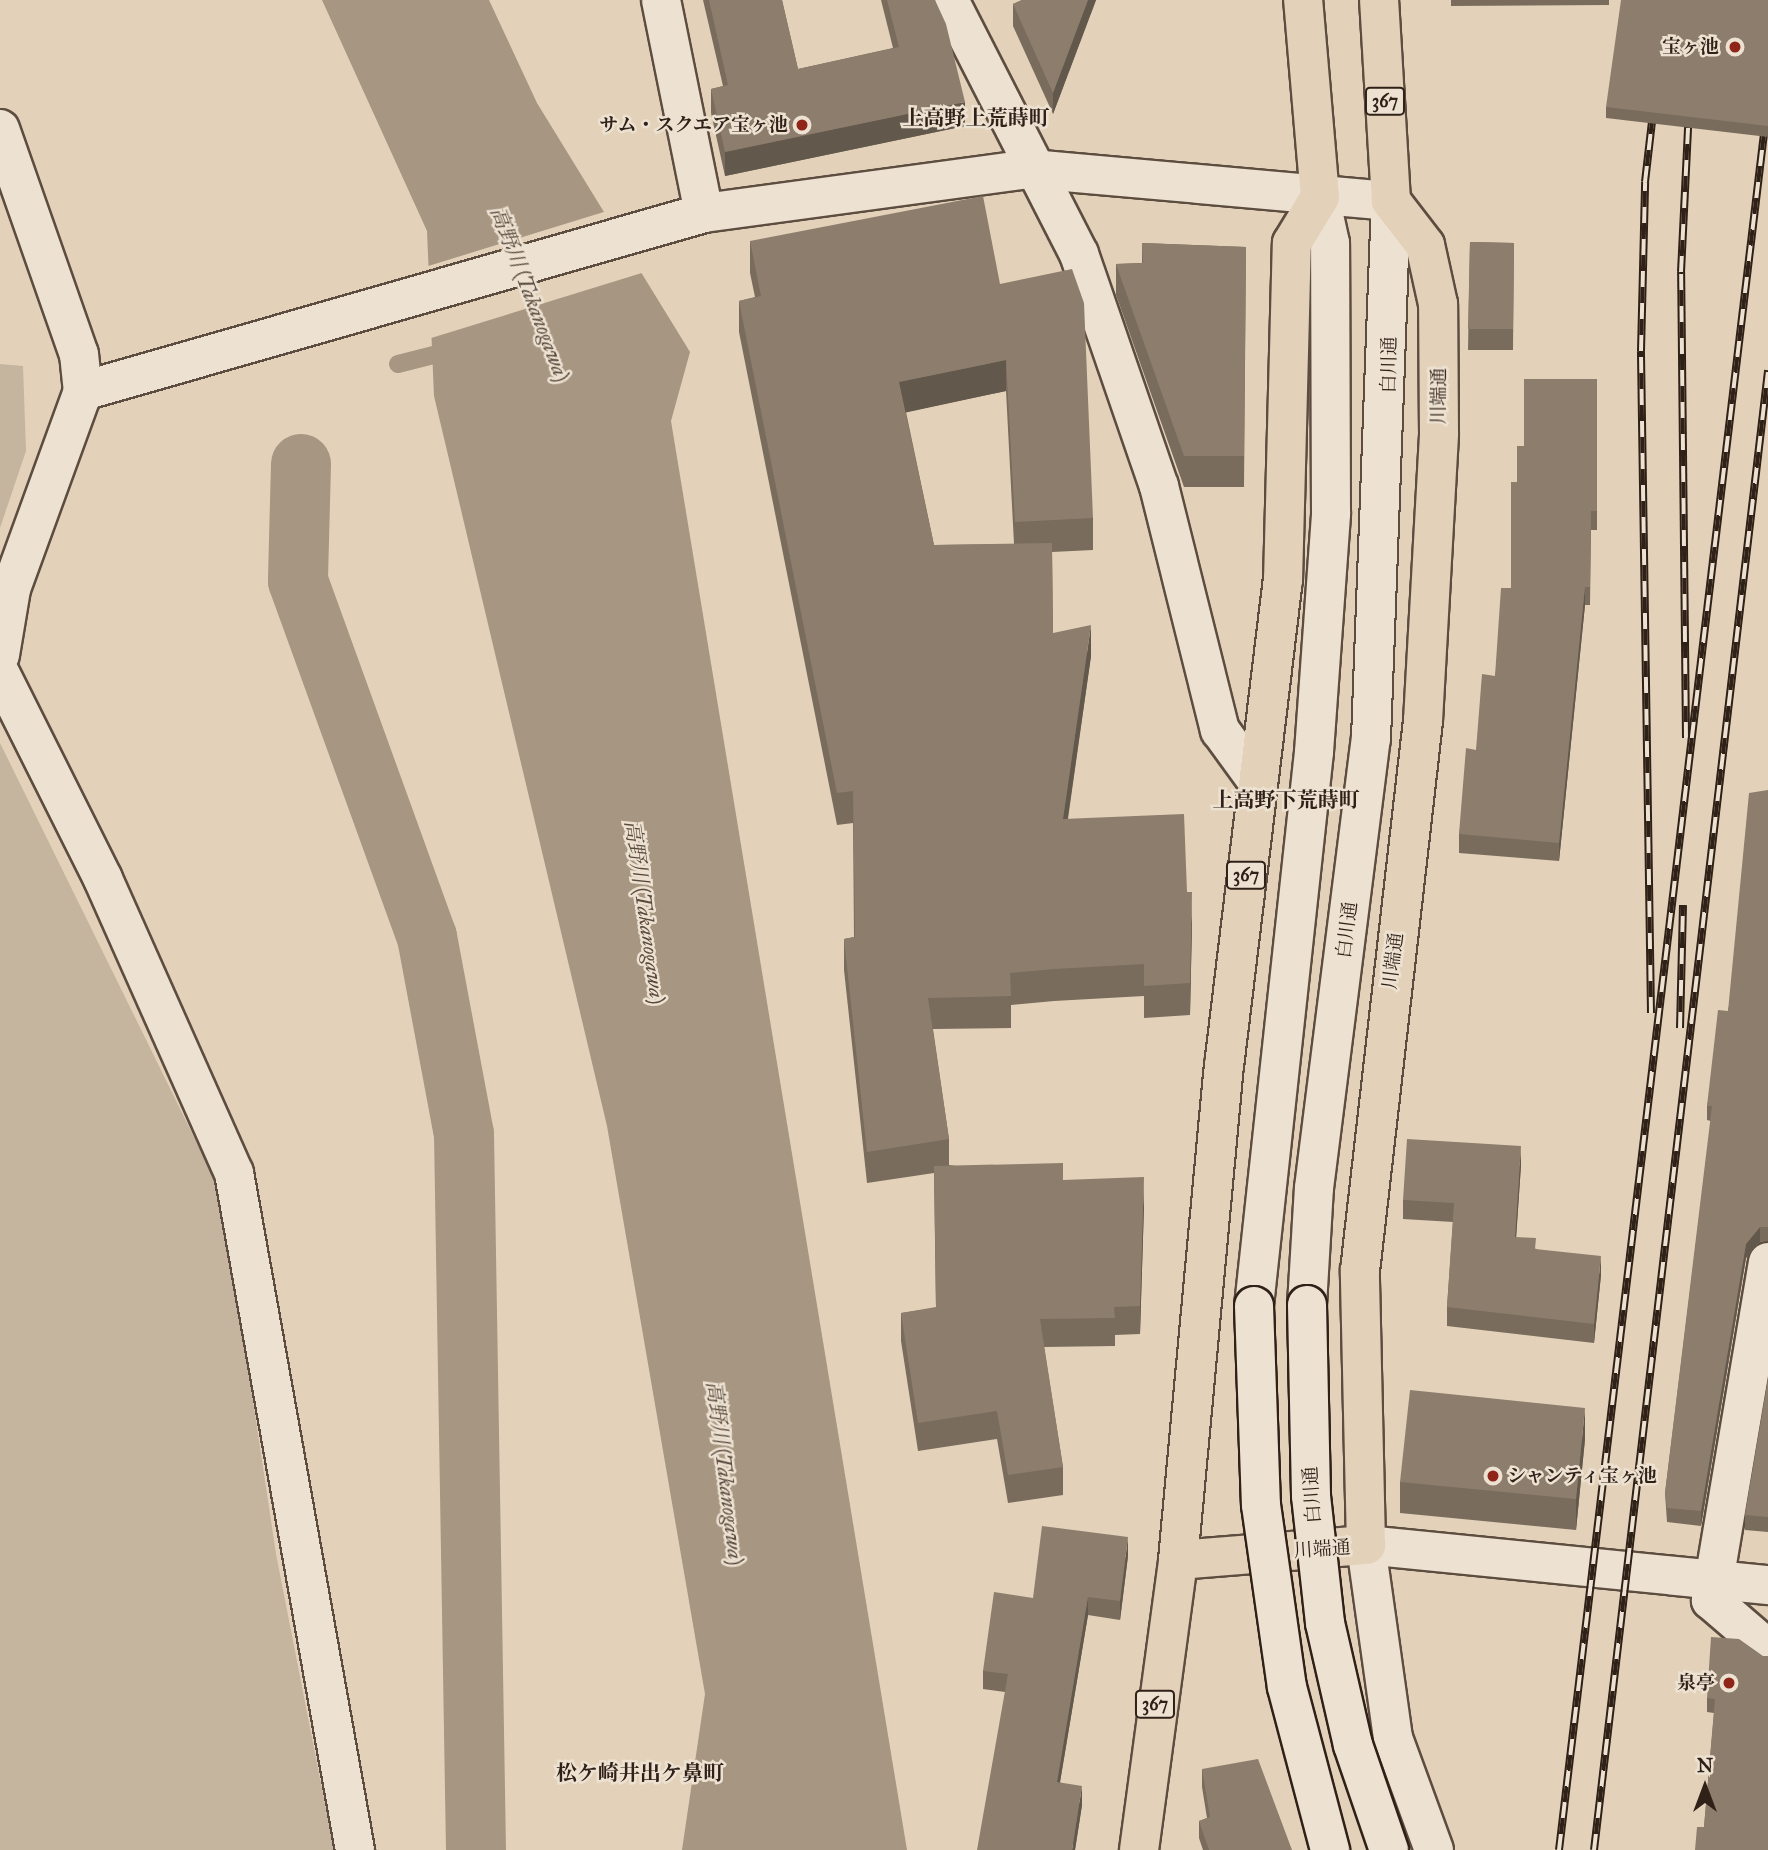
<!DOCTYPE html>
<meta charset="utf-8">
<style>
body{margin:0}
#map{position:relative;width:1768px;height:1850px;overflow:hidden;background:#e3d2b9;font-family:"IM FELL Great Primer","Noto Serif JP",serif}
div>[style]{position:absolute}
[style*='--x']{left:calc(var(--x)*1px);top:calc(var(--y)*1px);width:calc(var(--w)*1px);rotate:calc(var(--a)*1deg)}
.green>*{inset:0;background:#c5b49e}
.water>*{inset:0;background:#a69682}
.pier>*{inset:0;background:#e3d2b9}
.stream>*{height:18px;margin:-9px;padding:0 9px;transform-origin:9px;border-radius:9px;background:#a69682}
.canal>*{height:60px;margin:-30px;padding:0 30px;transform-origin:30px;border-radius:30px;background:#a69682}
.roads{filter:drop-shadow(2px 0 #5d4d40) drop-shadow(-2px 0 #5d4d40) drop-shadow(0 2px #5d4d40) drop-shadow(0 -2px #5d4d40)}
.street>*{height:38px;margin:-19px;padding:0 19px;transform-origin:19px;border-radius:19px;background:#ede2d2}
.secondary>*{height:38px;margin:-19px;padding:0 19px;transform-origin:19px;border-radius:19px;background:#ede2d2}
.highway>*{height:38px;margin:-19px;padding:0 19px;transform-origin:19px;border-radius:19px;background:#e3d2b9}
.rail>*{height:8px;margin-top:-4px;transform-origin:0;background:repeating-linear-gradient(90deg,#ede2d2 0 16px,#302118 0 32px);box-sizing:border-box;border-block:2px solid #302118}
.bridges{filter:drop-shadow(2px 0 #302118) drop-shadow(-2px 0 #302118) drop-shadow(0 2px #302118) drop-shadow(0 -2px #302118)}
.secondary-bridge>*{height:38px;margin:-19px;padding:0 19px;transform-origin:19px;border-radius:19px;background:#ede2d2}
.wall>*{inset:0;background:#796c5d}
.shaded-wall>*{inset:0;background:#63584c}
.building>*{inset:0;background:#8d7d6c}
.dots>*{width:19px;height:19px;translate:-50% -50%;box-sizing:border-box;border:4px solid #ede2d2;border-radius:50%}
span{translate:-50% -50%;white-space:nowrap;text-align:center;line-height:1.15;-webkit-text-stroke:5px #ede2d2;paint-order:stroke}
.shield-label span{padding:2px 5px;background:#ede2d2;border:2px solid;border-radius:5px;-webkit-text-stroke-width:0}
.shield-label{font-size:18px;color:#302118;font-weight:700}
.poi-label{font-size:19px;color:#302118;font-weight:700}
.right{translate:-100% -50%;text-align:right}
.left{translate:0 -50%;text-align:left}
.street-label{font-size:19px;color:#302118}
.neighbourhood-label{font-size:21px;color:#302118;font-weight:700}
.water-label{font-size:21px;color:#594a3d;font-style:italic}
.north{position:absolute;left:1670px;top:1752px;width:70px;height:70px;-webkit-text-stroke:5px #ede2d2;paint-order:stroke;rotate:0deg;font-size:19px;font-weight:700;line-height:28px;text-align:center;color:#302118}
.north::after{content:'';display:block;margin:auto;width:24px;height:32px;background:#302118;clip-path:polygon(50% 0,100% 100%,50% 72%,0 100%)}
</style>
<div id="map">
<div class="green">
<div style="clip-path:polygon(0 364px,23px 366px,26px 451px,0 528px)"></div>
<div style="clip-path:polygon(0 743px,222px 1194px,276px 1554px,334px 1850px,0 1850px)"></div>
</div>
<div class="water">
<div style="clip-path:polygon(322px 0,489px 0,537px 103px,690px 352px,671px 421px,907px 1850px,682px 1850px,705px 1694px,607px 1126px,434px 396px,427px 231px)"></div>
</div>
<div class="pier">
<div style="clip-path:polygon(607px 211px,645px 272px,428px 339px,425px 267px)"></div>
</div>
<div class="stream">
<div style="--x:398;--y:364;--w:57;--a:-14.3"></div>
</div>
<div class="canal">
<div style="--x:301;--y:464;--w:117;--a:91.5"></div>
<div style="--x:298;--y:581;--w:379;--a:70.1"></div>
<div style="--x:427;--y:937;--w:200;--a:79.4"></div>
<div style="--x:464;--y:1134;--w:716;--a:89.04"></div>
</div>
<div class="roads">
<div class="street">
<div style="--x:661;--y:0;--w:217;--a:78.6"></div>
<div style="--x:704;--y:213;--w:330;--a:-7.7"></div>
<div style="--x:1031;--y:169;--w:361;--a:5.1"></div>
<div style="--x:949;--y:0;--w:285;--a:62.9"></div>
<div style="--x:1079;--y:254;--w:245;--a:71"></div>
<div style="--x:1159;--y:486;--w:252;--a:76"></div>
<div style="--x:1220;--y:730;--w:63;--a:54"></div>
<div style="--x:0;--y:129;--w:238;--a:70.7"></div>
<div style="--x:79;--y:354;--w:37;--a:84"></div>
<div style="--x:83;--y:391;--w:211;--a:110"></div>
<div style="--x:11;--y:589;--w:67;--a:99.5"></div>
<div style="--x:83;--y:391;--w:646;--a:-15.99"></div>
<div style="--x:0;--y:673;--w:230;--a:63.4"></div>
<div style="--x:103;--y:879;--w:322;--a:66"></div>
<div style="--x:234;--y:1173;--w:688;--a:79.87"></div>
<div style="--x:1768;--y:1262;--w:343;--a:99.6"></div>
<div style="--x:1711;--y:1600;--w:75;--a:40.7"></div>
<div style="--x:1434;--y:1850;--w:119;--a:-110.1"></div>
<div style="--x:1393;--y:1738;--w:195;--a:-98"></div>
<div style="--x:1366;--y:1545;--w:404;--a:5.7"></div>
</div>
<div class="secondary">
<div style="--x:1307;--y:1305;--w:117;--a:-86.6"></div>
<div style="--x:1314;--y:1188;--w:453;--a:-82.8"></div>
<div style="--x:1371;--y:739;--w:538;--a:-87.87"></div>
<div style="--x:1254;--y:1306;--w:557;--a:-83.82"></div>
<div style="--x:1314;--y:752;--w:240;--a:-85.9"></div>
<div style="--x:1331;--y:513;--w:270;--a:-90.2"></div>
<div style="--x:1330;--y:243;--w:47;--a:-102.3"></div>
</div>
<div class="highway">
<div style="--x:1178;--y:1560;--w:189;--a:-4.6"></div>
<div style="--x:1366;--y:1545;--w:274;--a:-91.3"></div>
<div style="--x:1360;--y:1271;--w:554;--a:-83.47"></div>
<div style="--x:1423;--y:721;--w:288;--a:-86.8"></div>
<div style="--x:1439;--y:433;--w:129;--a:-90.4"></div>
<div style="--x:1438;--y:304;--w:60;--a:-102.4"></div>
<div style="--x:1425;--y:245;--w:56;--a:-127.7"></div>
<div style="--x:1391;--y:201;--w:201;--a:-93.4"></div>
<div style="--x:1139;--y:1850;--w:293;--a:-82.3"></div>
<div style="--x:1178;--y:1560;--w:496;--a:-84.7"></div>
<div style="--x:1224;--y:1066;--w:489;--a:-83.1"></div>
<div style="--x:1283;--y:581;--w:338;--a:-88.5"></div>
<div style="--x:1292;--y:243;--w:54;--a:-58.7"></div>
<div style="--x:1320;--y:197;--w:198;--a:-94.9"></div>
</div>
</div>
<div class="rail">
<div style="--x:1686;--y:738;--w:466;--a:-90.6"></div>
<div style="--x:1681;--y:272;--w:164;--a:-87.2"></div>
<div style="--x:1651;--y:1013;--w:662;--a:-90.87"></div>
<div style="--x:1641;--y:351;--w:169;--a:-88.6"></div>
<div style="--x:1645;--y:182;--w:79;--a:-83.4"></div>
<div style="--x:1680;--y:1028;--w:123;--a:-88.6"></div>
<div style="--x:1559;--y:1850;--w:1763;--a:-83.19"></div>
<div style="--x:1594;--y:1850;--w:1490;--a:-83.29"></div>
</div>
<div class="bridges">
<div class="secondary-bridge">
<div style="--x:1307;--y:1305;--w:191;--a:88.8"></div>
<div style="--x:1311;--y:1496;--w:128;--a:83.7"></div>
<div style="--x:1325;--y:1623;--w:125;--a:77.1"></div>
<div style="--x:1353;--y:1745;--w:111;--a:71.1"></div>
<div style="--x:1254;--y:1306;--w:199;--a:88"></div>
<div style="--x:1261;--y:1505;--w:184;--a:81.9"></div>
<div style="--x:1287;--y:1687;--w:169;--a:75.2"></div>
</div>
</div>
<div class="wall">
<div style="clip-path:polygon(703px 0,782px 0,798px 69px,893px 48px,881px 0,935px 0,965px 126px,725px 176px,711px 113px,711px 89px,723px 86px)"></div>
<div style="clip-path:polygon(1022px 0,1096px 0,1053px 114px,1013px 26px,1013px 4px)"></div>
<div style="clip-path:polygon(1451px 0,1609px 0,1609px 5px,1451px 6px)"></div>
<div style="clip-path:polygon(1768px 0,1768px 137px,1606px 118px,1606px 107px)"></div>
<div style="clip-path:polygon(evenodd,750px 241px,1000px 284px,1093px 518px,1093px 550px,1052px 552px,1053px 633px,1091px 656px,1068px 819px,1187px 892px,1192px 923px,1190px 1015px,1144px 1018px,1144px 996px,1054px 1001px,1011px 1005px,1011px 1028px,933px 1029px,949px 1139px,949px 1165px,1063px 1180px,1144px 1205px,1140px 1334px,1115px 1335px,1115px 1346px,1044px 1347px,1063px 1467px,1063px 1495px,1008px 1503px,997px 1439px,918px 1451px,901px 1341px,901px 1313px,936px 1308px,934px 1173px,867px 1183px,844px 970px,844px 939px,854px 937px,853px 823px,837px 825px,739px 332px,739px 301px,755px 297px,750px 273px,750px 241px,1006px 391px,1014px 544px,934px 545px,906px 412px,1006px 391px)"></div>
<div style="clip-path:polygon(1470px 242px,1514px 243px,1513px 350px,1468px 350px)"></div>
<div style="clip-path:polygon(1142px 243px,1246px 247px,1244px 487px,1184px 487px,1116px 295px,1116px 264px,1142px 263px)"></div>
<div style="clip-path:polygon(1597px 379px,1597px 530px,1591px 530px,1590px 605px,1585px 605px,1559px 861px,1459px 853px,1459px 834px,1476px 750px,1495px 676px,1511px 588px,1517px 482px)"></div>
<div style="clip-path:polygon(1768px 790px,1768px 1241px,1760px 1242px,1746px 1258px,1701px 1526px,1667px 1522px,1665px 1493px,1711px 1121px,1707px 1120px,1707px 1106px,1728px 1011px)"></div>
<div style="clip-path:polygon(1521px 1165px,1516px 1237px,1536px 1249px,1601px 1275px,1594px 1343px,1447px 1326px,1447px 1307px,1453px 1222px,1403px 1219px,1403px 1200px)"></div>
<div style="clip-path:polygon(1768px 1379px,1768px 1532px,1745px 1530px,1745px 1515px)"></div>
<div style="clip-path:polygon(1585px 1439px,1576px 1530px,1400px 1513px,1400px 1482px)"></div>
<div style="clip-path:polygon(1128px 1556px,1120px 1620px,1088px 1615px,1060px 1782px,1082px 1805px,1075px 1850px,1005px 1692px,983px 1689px,983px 1671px,1033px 1598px)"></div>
<div style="clip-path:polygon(1763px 1656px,1704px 1827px,1714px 1713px,1707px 1712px,1707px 1698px)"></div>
<div style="clip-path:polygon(1202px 1769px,1292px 1850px,1203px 1850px,1199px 1838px,1199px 1821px,1207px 1818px,1202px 1787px)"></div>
</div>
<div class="shaded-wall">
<div style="clip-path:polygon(1088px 0,1096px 0,1053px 114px,1053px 93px)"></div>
<div style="clip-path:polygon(965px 102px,965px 126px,725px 176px,725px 152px)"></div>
<div style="clip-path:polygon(1006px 360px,1006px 391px,899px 414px,899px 382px)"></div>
<div style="clip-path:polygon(1585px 587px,1585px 605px,1559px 861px,1559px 843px)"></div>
<div style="clip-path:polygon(1091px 625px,1091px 656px,1063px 850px,1063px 819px)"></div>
<div style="clip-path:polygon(1192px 892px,1192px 923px,1190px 1015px,1190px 983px)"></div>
<div style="clip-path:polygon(1521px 1146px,1521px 1165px,1515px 1255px,1515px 1237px)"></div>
<div style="clip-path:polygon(1144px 1177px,1144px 1205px,1140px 1334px,1140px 1306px)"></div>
<div style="clip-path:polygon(1760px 1227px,1760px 1242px,1746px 1258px,1701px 1526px,1701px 1511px,1746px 1244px)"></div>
<div style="clip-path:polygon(1601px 1256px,1601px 1275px,1594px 1343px,1594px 1324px)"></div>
<div style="clip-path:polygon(1585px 1408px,1585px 1439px,1576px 1530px,1576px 1499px)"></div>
<div style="clip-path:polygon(1128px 1537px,1128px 1556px,1120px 1620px,1120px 1601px)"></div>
<div style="clip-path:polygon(1088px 1597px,1088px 1615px,1057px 1800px,1057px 1782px)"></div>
<div style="clip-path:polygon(1082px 1786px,1082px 1805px,1075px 1850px,1072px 1850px)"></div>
</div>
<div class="building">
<div style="clip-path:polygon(709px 0,782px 0,798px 69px,899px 47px,887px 0,935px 0,946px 24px,965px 102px,725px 152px,711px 89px,728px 85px)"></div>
<div style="clip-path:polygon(1022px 0,1088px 0,1053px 93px,1013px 4px)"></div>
<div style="clip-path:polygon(1621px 0,1768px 0,1768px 126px,1606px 107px)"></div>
<div style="clip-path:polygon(983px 196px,1000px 284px,1072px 269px,1084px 303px,1093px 518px,1015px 522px,1006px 360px,899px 382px,934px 545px,1052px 543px,1053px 633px,1091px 625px,1063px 819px,1184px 814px,1187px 892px,1192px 892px,1190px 983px,1144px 986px,1144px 964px,1054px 969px,1010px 973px,1011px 996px,928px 998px,949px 1139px,867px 1152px,844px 939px,855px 937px,853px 791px,837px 793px,739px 301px,761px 296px,750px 241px)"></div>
<div style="clip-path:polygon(1470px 242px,1514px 243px,1513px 329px,1468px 329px)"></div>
<div style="clip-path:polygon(1142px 243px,1246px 247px,1244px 456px,1184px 456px,1116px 264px,1143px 263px)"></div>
<div style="clip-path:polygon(1524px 379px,1597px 379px,1597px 511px,1591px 511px,1590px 587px,1585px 587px,1559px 843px,1459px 834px,1466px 748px,1476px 750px,1482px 674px,1495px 676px,1501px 588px,1511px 588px,1511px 482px,1517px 482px,1517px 446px,1524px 446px)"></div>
<div style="clip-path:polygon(1768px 790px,1768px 1227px,1760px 1227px,1746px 1244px,1701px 1511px,1667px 1508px,1665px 1493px,1712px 1106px,1707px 1106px,1718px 1010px,1728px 1011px,1749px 793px)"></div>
<div style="clip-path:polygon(1407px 1139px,1521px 1146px,1515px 1237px,1536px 1238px,1535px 1249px,1601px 1256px,1594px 1324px,1447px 1307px,1454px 1203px,1403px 1200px)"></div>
<div style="clip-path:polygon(1063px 1163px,1063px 1180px,1144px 1177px,1140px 1306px,1114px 1307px,1115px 1318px,1040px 1319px,1063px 1467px,1008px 1475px,997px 1411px,918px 1423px,901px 1313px,936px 1307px,934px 1166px)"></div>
<div style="clip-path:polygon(1768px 1379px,1768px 1517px,1745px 1515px)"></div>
<div style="clip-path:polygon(1410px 1390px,1585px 1408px,1576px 1499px,1400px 1482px)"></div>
<div style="clip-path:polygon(1042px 1526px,1128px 1537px,1120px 1601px,1088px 1597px,1057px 1782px,1082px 1786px,1072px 1850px,977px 1850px,1008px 1674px,983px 1671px,994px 1592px,1033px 1598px)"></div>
<div style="clip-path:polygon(1711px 1637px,1739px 1639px,1763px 1656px,1768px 1656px,1768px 1850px,1695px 1850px,1697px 1827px,1704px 1827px,1715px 1699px,1707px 1698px)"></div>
<div style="clip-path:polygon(1258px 1759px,1292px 1850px,1209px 1850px,1199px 1821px,1210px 1817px,1202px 1769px)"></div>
</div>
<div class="dots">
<div style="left:1735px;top:47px;background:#8f2418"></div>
<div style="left:802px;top:125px;background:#8f2418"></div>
<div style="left:1493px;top:1476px;background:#8f2418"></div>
<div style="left:1729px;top:1683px;background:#8f2418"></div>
</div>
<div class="shield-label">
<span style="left:1385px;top:101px">367</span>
<span style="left:1246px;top:875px">367</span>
<span style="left:1155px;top:1704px">367</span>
</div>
<div class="poi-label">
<span class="right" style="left:1719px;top:47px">宝ヶ池</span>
<span class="right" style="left:788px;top:125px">サム・スクエア宝ヶ池</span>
<span class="left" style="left:1507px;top:1476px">シャンティ宝ヶ池</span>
<span class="right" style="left:1715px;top:1683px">泉亭</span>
</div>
<div class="street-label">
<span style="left:1389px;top:365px;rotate:-89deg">白川通</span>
<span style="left:1439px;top:396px;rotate:-90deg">川端通</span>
<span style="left:1347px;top:930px;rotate:-83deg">白川通</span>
<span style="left:1393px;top:961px;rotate:-83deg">川端通</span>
<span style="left:1312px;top:1495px;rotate:-94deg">白川通</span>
<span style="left:1322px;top:1549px;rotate:-4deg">川端通</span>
</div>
<div class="neighbourhood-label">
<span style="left:976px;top:118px">上高野上荒蒔町</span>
<span style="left:1286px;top:800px">上高野下荒蒔町</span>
<span style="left:640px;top:1773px">松ケ崎井出ケ鼻町</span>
</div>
<div class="water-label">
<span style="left:530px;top:294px;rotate:69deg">高野川 (Takanogawa)</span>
<span style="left:645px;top:912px;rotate:82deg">高野川 (Takanogawa)</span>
<span style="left:725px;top:1473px;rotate:83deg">高野川 (Takanogawa)</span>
</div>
<div class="north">N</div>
</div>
